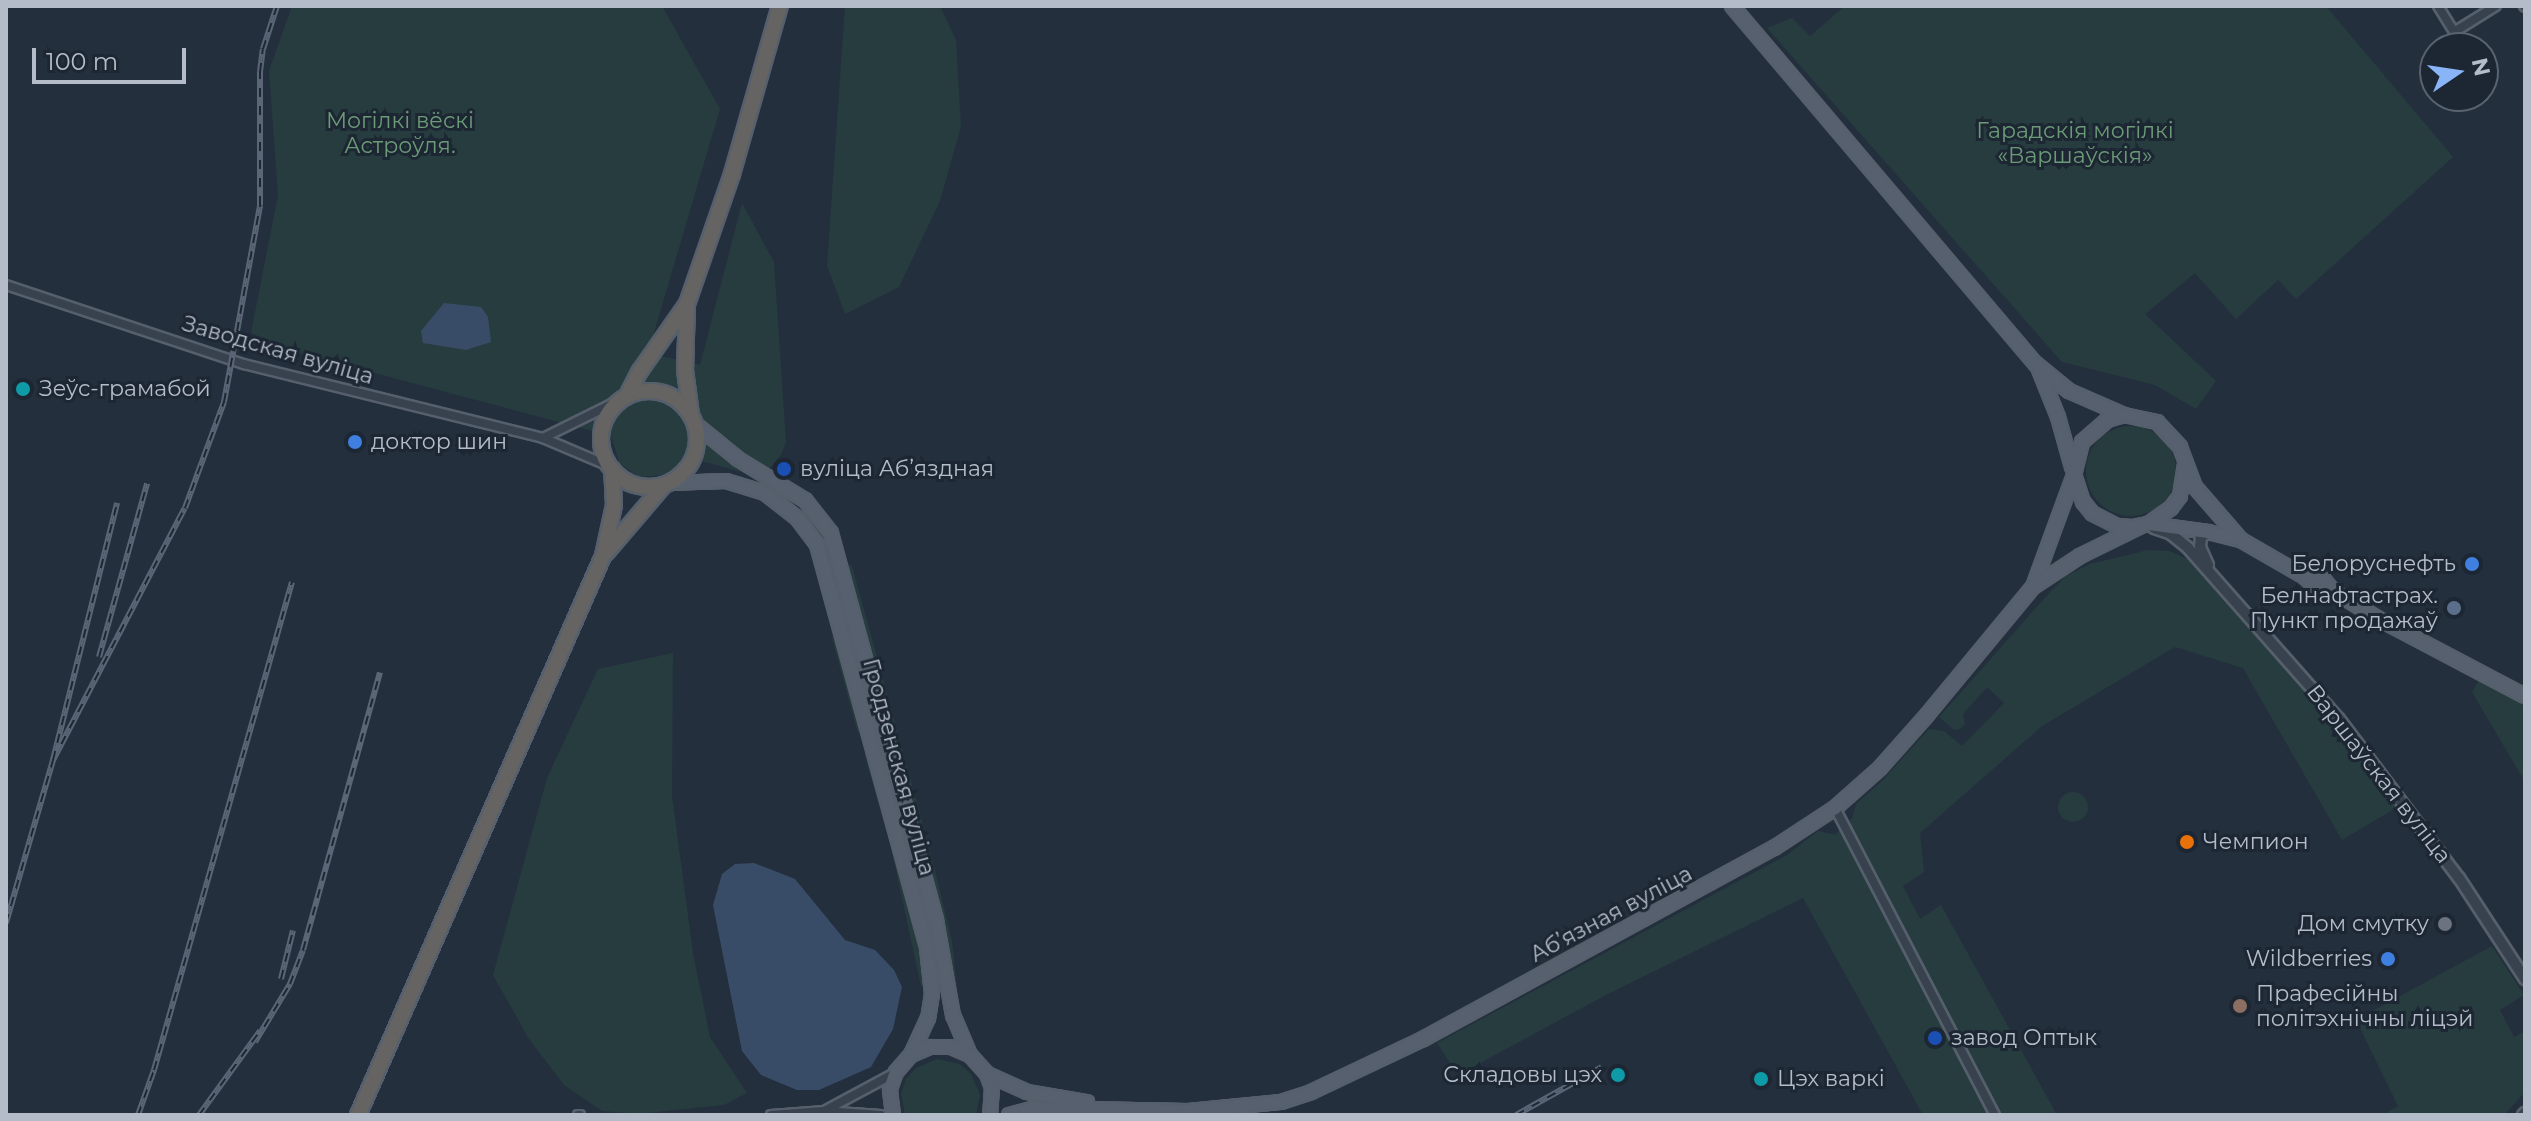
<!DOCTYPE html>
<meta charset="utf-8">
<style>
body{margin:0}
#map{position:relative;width:2531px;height:1121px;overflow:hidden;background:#242f3e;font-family:Montserrat,sans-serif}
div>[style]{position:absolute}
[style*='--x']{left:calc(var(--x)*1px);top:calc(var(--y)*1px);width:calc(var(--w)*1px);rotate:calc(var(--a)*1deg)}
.green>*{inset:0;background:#263c3f}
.round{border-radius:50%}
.water>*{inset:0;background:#394c67}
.roads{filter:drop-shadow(2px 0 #565f6c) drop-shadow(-2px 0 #565f6c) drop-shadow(0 2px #565f6c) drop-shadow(0 -2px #565f6c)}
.minor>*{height:8px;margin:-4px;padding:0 4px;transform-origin:4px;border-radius:4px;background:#38414e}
.tertiary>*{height:10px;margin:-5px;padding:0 5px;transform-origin:5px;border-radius:5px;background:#38414e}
.primary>*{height:12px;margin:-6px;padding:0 6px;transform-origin:6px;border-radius:6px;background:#56606e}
.trunk>*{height:14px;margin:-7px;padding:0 7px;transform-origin:7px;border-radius:7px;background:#656462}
.trunk>.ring{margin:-7px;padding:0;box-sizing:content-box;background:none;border:14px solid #656462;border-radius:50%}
.rail>*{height:6px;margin-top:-3px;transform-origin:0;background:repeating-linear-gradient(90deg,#1d2633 0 9px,#5a6575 0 18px);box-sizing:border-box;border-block:2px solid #5a6575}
.dots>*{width:22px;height:22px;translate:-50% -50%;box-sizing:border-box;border:4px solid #1d2633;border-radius:50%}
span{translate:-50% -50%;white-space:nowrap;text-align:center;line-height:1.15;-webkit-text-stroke:6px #1d2633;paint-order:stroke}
.park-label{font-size:22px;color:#6b9a76}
.street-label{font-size:22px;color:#b4bcc9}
.poi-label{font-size:22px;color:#b4bcc9}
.left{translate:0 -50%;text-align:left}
.right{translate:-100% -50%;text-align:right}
.frame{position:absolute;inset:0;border:8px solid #b4bcc9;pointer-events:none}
.north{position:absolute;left:2419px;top:32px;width:80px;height:80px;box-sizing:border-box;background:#1d2633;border:2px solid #59626f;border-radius:50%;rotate:77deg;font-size:22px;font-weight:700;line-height:32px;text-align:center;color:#b4bcc9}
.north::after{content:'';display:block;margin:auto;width:28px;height:36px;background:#8ab4f8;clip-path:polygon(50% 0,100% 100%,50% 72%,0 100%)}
.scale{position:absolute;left:32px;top:48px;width:154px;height:36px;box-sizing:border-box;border:4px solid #b4bcc9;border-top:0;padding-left:10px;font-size:24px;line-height:28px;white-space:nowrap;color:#b4bcc9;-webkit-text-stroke:6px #1d2633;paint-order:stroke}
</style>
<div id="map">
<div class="green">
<div style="clip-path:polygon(292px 6px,662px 6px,720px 109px,648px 353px,700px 365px,742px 203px,774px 262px,786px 442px,781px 455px,769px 469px,753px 475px,683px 456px,676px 467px,662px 475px,639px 477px,620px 464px,611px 436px,303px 354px,251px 333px,278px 195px,269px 71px)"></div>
<div style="clip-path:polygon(845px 6px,940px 6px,956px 40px,961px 127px,940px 201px,899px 287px,845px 314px,827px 266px)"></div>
<div style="clip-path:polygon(1845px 6px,2326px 6px,2453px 157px,2296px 299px,2278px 280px,2236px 319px,2195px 273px,2145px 314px,2216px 381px,2196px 409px,2155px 385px,2062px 362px,1767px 28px,1792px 18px,1810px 36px)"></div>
<div class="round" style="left:2086px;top:426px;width:90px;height:90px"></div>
<div style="clip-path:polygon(2148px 550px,2169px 551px,2188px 559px,2208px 578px,2404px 803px,2342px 840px,2243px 668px,2175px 647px,2042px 726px,1920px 833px,1924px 872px,1903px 886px,1920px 919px,1941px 905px,2057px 1115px,1923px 1115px,1803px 898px,1606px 995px,1458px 1075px,1437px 1043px,1787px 855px,1818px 831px,1835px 835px,1852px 818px,1856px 804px,1881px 782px,1929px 729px,1944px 731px,1962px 746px,2004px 703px,1987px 687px,1963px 714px,1965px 724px,1960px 729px,1954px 730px,1939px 717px,2050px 592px,2066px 576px,2090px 564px)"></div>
<div style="clip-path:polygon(848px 564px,852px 566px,931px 854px,952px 941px,957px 988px,928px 858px,880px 695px)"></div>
<div style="clip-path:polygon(838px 565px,851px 636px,875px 719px,850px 643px,833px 566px)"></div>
<div style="clip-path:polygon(831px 634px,840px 651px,860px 727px,858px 734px)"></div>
<div style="clip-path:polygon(673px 653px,672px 796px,693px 953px,710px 1037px,747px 1093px,724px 1105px,638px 1114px,602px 1111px,564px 1085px,529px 1039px,493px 975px,547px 778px,598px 669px)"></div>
<div style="clip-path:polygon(2479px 680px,2525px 705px,2525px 782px,2472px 692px)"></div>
<div style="clip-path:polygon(864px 753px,871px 760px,920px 941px,927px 990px,921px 986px,891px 847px)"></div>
<div style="clip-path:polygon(886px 756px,934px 930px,943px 989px,938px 990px,933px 945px,882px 757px)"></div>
<div class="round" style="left:2058px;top:792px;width:30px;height:30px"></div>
<div style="clip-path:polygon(2492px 946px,2524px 995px,2500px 1010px,2514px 1037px,2525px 1031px,2525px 1092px,2504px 1115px,2382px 1115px,2398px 1106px,2356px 1020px)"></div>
<div style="clip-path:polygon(937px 1059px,960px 1064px,971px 1074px,980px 1095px,976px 1115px,905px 1115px,901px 1094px,906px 1079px,916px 1068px)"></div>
</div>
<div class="water">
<div style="clip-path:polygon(444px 303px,481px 307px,488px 317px,491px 342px,466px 350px,423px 343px,421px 331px)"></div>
<div style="clip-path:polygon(754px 863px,795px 879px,845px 940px,875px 950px,894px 970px,902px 987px,893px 1029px,871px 1067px,819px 1090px,797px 1090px,761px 1075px,742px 1051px,713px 905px,722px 874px,735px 864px)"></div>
</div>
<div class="roads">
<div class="minor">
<div style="--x:2438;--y:6;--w:31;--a:58"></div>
<div style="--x:2454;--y:32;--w:49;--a:-31.8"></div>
<div style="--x:2524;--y:6;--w:1;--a:45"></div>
<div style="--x:6;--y:285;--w:251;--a:18.4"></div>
<div style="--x:244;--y:364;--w:308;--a:13.9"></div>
<div style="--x:543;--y:438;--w:72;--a:23"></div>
<div style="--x:543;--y:438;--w:86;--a:-26.3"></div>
<div style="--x:1835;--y:808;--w:346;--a:62.5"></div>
<div style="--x:826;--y:1110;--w:78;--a:-28.2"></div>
<div style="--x:578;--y:1115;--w:2;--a:0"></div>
<div style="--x:771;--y:1115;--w:53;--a:-4.3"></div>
<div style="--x:824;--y:1111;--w:57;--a:4"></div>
</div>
<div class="tertiary">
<div style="--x:2154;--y:528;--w:18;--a:19"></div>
<div style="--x:2171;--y:534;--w:22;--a:39"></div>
<div style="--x:2188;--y:548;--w:228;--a:48.6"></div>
<div style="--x:2339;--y:719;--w:199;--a:53"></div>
<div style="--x:2459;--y:878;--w:121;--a:56.8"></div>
<div style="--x:2208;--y:532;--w:9;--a:144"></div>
<div style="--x:2201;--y:537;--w:10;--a:96"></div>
<div style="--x:2200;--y:547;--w:20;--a:66"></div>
<div style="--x:2523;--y:1115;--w:3;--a:-45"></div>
</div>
<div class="primary">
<div style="--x:1732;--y:6;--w:470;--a:49.7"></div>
<div style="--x:2036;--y:364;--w:43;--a:39.3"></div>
<div style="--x:2069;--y:391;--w:60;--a:23.6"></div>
<div style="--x:2038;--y:367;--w:54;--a:68.2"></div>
<div style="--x:2058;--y:417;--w:52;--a:74.4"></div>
<div style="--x:695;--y:424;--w:55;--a:39.1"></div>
<div style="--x:738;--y:459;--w:79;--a:31.5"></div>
<div style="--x:805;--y:500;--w:42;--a:51.8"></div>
<div style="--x:831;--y:533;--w:401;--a:74.8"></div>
<div style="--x:936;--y:920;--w:97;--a:79.9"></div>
<div style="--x:953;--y:1015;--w:43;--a:67"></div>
<div style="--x:2185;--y:464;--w:32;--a:99"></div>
<div style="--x:2180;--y:496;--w:15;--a:127"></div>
<div style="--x:2171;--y:508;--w:28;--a:145"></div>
<div style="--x:2148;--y:524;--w:16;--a:169"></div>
<div style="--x:2132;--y:527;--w:15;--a:-176"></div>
<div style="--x:2117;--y:526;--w:28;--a:-153"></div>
<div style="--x:2092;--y:513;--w:14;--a:-129"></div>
<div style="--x:2083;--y:502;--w:28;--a:-108"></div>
<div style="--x:2074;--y:475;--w:34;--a:-76"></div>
<div style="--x:2082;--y:442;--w:33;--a:-41"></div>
<div style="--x:2107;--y:420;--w:18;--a:-16"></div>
<div style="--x:2124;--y:415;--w:34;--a:12"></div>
<div style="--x:2157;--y:422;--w:34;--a:47"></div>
<div style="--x:2180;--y:447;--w:43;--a:69.4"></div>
<div style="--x:2195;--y:487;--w:70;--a:49"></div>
<div style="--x:669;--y:483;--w:57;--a:-2"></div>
<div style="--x:726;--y:481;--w:41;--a:17.1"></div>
<div style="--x:765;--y:493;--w:41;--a:38"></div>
<div style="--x:797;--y:518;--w:34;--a:53"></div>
<div style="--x:817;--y:545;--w:418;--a:74.7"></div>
<div style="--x:927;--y:948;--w:46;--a:83.8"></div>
<div style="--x:932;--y:994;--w:24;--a:99"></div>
<div style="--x:928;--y:1018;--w:41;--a:114.7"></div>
<div style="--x:2149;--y:524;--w:60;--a:7.7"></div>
<div style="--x:2208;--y:532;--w:34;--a:14"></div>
<div style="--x:2241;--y:540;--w:74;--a:30"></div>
<div style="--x:2305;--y:577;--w:18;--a:43"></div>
<div style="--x:2318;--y:589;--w:15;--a:8"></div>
<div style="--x:2305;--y:577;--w:19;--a:9"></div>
<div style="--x:2324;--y:580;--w:14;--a:51"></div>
<div style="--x:2333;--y:591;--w:52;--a:31.5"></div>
<div style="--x:2377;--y:618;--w:167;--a:27.8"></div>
<div style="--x:2033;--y:587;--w:119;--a:-69.9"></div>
<div style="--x:987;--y:1074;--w:44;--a:24.2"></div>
<div style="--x:1027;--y:1092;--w:61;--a:9.5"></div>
<div style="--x:893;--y:1115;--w:26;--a:-97"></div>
<div style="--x:890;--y:1089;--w:18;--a:-71"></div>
<div style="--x:896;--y:1072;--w:23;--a:-49"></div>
<div style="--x:911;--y:1055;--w:21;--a:-23"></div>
<div style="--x:930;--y:1047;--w:21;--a:0"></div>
<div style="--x:951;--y:1047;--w:21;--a:23"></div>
<div style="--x:970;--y:1055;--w:25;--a:48"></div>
<div style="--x:987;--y:1074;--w:15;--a:70"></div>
<div style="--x:992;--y:1088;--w:27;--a:94"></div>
<div style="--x:1009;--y:1115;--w:28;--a:-15"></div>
<div style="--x:1036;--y:1108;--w:152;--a:1.1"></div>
<div style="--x:1188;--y:1111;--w:93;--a:-5.5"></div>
<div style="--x:1281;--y:1102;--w:32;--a:-18"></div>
<div style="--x:1311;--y:1092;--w:124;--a:-25.3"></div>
<div style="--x:1423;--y:1039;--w:400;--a:-28.6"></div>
<div style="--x:1774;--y:848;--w:73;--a:-33.3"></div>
<div style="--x:1835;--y:808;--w:60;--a:-41.6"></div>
<div style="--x:1880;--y:768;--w:71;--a:-48.4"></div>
<div style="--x:1927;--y:715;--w:166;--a:-50.4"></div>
<div style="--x:2033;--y:587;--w:56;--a:-33.4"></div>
<div style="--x:2080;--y:556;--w:68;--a:-26.2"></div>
</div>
<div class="trunk">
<div style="--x:687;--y:304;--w:66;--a:91.7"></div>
<div style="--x:685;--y:370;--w:45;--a:82.4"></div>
<div class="ring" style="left:601px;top:391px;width:82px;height:82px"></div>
<div style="--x:627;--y:396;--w:28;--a:-63"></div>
<div style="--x:640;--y:371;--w:82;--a:-55"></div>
<div style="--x:687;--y:304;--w:138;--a:-70.9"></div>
<div style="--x:732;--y:174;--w:175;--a:-74.1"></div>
<div style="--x:606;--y:553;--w:89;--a:-49.5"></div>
<div style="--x:358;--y:1115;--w:610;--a:-66.33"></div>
<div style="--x:603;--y:556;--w:52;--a:-77.8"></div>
<div style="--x:614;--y:505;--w:36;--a:-93"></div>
</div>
</div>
<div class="rail">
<div style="--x:99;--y:657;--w:180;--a:-74.5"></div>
<div style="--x:53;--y:760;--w:284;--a:-62.4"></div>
<div style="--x:185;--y:508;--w:113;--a:-69.8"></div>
<div style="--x:224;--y:402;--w:200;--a:-79.6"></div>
<div style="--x:260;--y:205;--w:133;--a:-90"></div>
<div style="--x:260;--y:72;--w:23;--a:-83"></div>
<div style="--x:263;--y:49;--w:45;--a:-72"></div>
<div style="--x:6;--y:923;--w:170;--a:-73.9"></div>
<div style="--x:53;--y:760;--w:265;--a:-76"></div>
<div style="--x:281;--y:979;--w:50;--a:-76.2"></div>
<div style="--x:255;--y:1042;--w:68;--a:-58.9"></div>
<div style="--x:290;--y:984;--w:36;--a:-69"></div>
<div style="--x:303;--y:950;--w:288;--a:-74.5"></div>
<div style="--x:138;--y:1115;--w:48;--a:-70.4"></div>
<div style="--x:154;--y:1070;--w:507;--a:-74.21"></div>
<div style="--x:199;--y:1115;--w:104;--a:-54"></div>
<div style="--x:1516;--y:1115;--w:98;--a:-29.2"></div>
</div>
<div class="dots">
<div style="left:23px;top:389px;background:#0f9aa8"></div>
<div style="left:355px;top:442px;background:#3f7fe0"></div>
<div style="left:784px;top:469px;background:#1a4fb4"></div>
<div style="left:2472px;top:564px;background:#3f7fe0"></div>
<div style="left:2454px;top:608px;background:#5c6f8a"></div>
<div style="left:2187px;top:842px;background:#e8710a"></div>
<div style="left:2445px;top:924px;background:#6b7280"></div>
<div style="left:2388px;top:959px;background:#3f7fe0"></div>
<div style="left:2240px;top:1006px;background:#8d6e63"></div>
<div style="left:1935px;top:1038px;background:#1a4fb4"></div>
<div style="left:1618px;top:1075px;background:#0f9aa8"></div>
<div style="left:1761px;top:1079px;background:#0f9aa8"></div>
</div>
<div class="park-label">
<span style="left:400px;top:133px">Могілкі вёскі<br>Астроўля.</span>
<span style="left:2075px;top:143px">Гарадскія могілкі<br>«Варшаўскія»</span>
</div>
<div class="street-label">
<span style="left:278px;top:350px;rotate:16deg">Заводская вуліца</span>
<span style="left:899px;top:767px;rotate:75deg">Гродзенская вуліца</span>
<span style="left:2379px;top:774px;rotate:52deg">Варшаўская вуліца</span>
<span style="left:1611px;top:914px;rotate:-28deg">Абʼязная вуліца</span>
</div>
<div class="poi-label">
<span class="left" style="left:39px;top:389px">Зеўс-грамабой</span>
<span class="left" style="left:371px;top:442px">доктор шин</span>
<span class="left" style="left:800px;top:469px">вуліца Абʼяздная</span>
<span class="right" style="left:2456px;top:564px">Белоруснефть</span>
<span class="right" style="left:2438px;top:608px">Белнафтастрах.<br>Пункт продажаў</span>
<span class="left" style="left:2203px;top:842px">Чемпион</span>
<span class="right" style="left:2429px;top:924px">Дом смутку</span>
<span class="right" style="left:2372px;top:959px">Wildberries</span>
<span class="left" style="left:2256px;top:1006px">Прафесійны<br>політэхнічны ліцэй</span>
<span class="left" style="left:1951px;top:1038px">завод Оптык</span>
<span class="right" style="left:1602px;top:1075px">Складовы цэх</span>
<span class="left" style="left:1777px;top:1079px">Цэх варкі</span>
</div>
<div class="frame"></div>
<div class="north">N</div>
<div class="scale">100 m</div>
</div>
